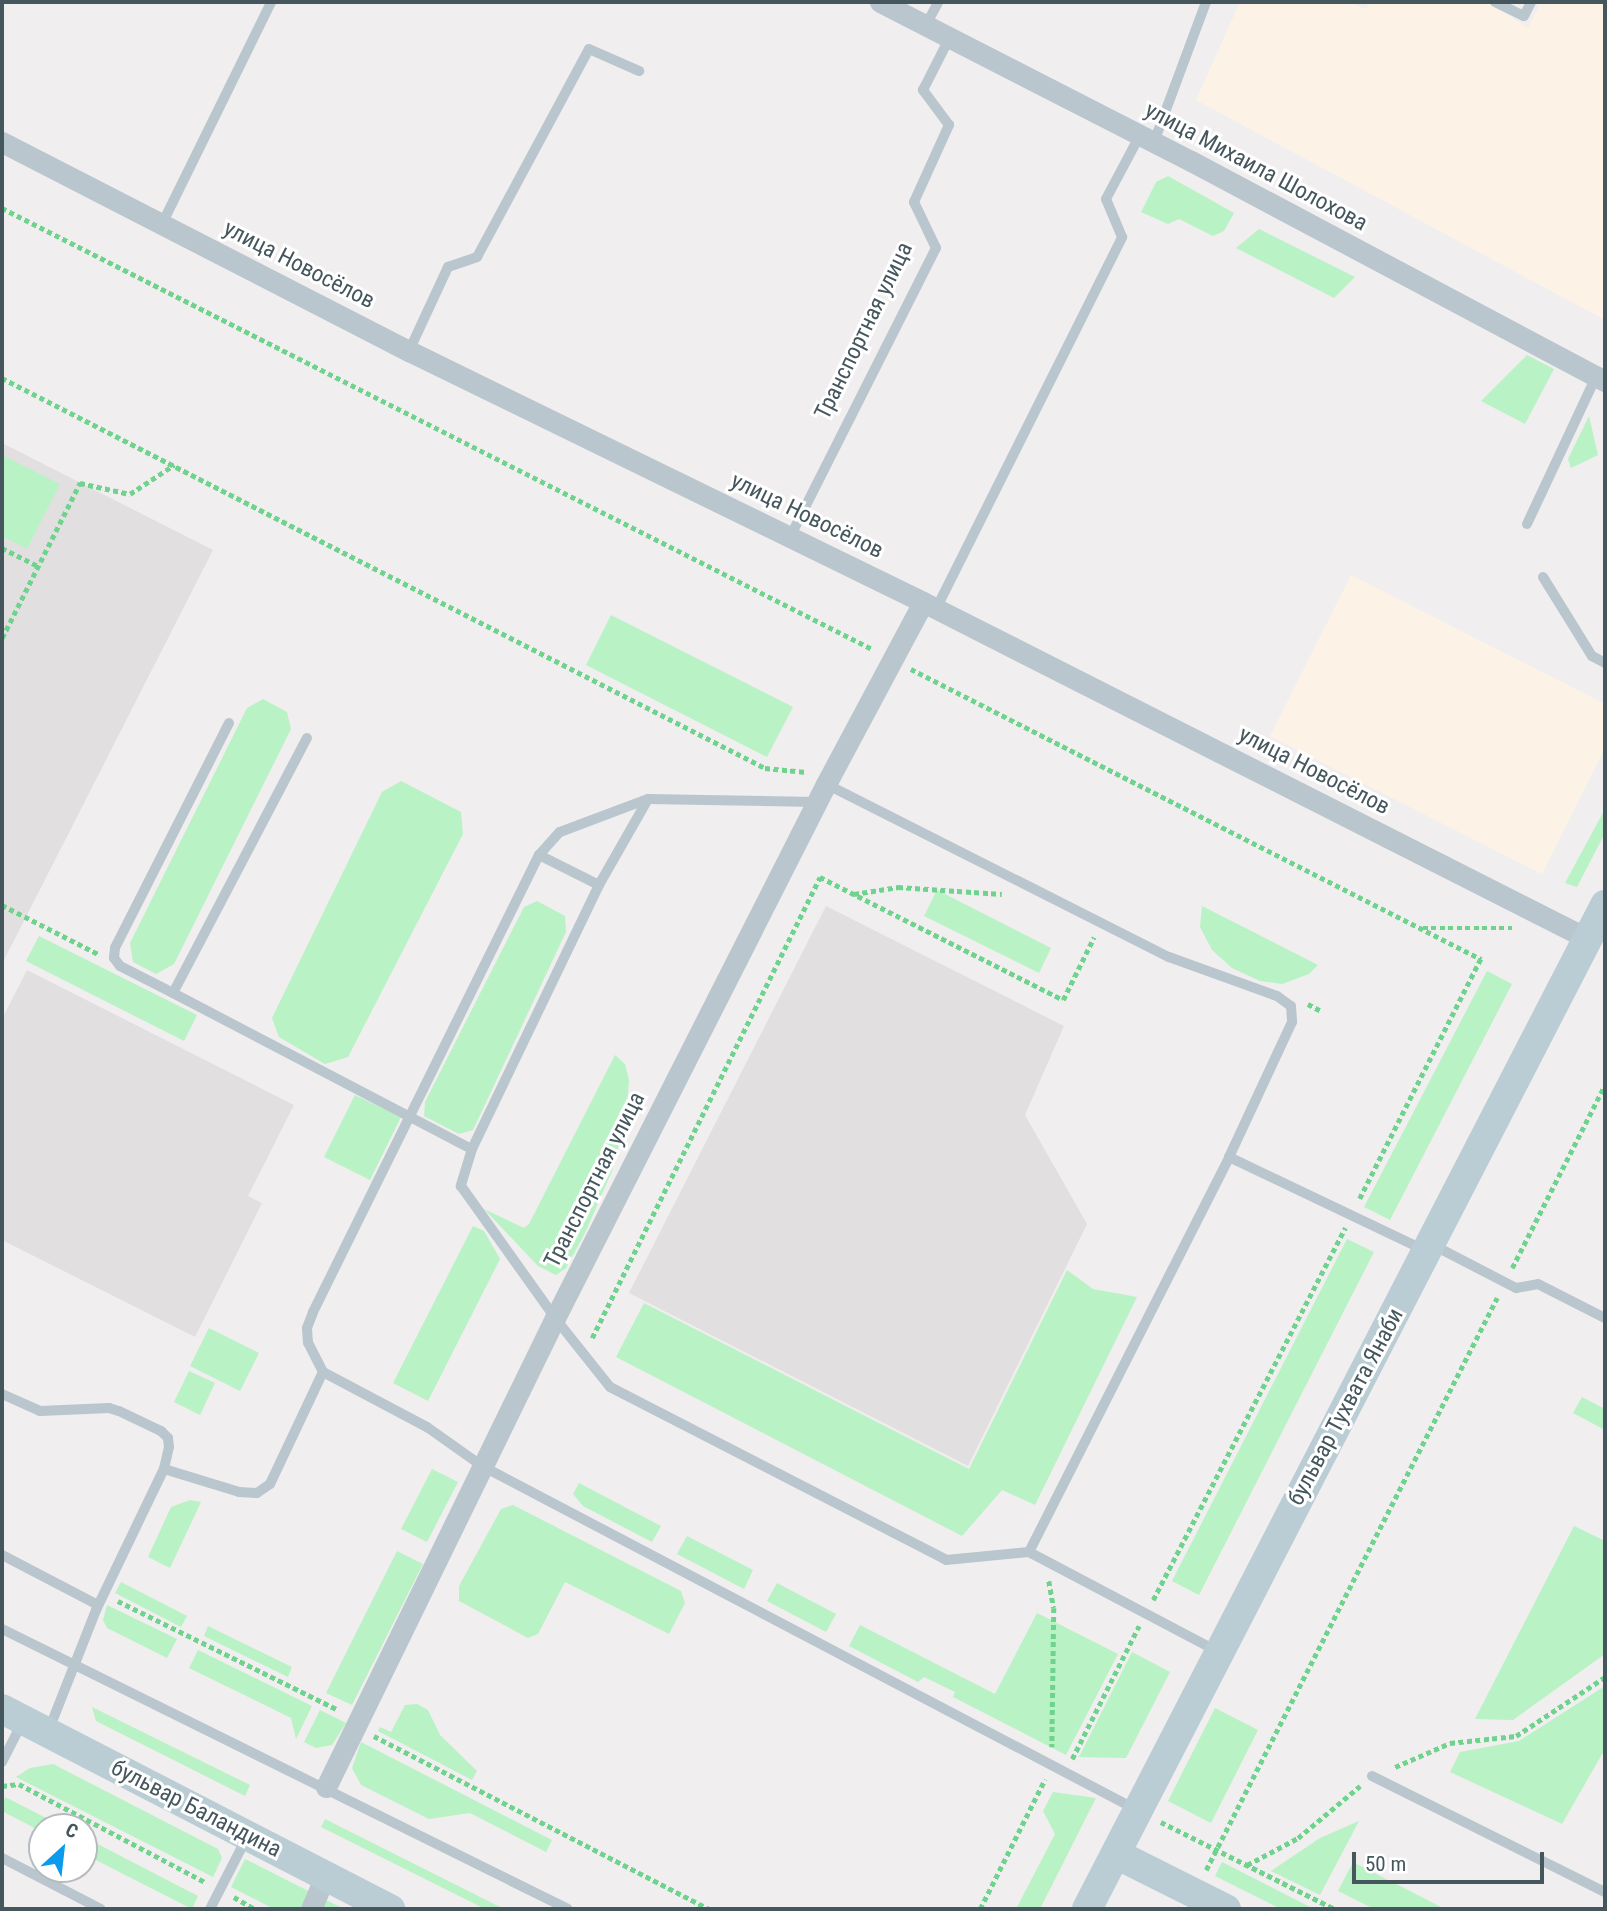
<!DOCTYPE html>
<meta charset="utf-8">
<style>
body{margin:0}
#map{position:relative;width:1607px;height:1911px;overflow:hidden;background:#f1eeef;font-family:"Roboto Condensed",sans-serif}
div>[style]{position:absolute}
[style*='--x']{left:calc(var(--x)*1px);top:calc(var(--y)*1px);width:calc(var(--w)*1px);rotate:calc(var(--a)*1deg)}
.commercial>*{inset:0;background:#fdf2e6}
.education>*{inset:0;background:#e2dfe1}
.green>*{inset:0;background:#b9f2c4}
.path>*{height:4.5px;margin-top:-2.25px;transform-origin:0;background:repeating-linear-gradient(90deg,#6fd38e 0 5px,transparent 0 8.5px)}
.lane>*{height:10px;margin:-5px;padding:0 5px;transform-origin:5px;border-radius:5px;background:#b9c6cd}
.street>*{height:21px;margin:-10.5px;padding:0 10.5px;transform-origin:10.5px;border-radius:10.5px;background:#b9c6cd}
.secondary>*{height:30px;margin:-15px;padding:0 15px;transform-origin:15px;border-radius:15px;background:#baccd4}
span{translate:-50% -50%;white-space:nowrap;text-align:center;line-height:1.15;-webkit-text-stroke:6px #fff;paint-order:stroke}
.street-label{font-size:23px;color:#45565d}
.frame{position:absolute;inset:0;border:4px solid #45565d;pointer-events:none}
.north{position:absolute;left:28px;top:1813px;width:70px;height:70px;box-sizing:border-box;background:#fff;border:2px solid #b5bbbe;border-radius:50%;rotate:27deg;font-size:19px;font-weight:700;line-height:28px;text-align:center;color:#45565d}
.north::after{content:'';display:block;margin:auto;width:24px;height:32px;background:#0c9aed;clip-path:polygon(50% 0,100% 100%,50% 72%,0 100%)}
.scale{position:absolute;left:1352px;top:1852px;width:192px;height:32px;box-sizing:border-box;border:4px solid #45565d;border-top:0;padding-left:9px;font-size:21px;line-height:24px;white-space:nowrap;color:#45565d;-webkit-text-stroke:5px #fff;paint-order:stroke}
</style>
<div id="map">
<div class="commercial">
<div style="clip-path:polygon(1240px 2px,1348px 2px,1366px 9px,1371px 2px,1488px 2px,1528px 28px,1541px 2px,1605px 2px,1605px 320px,1196px 100px)"></div>
<div style="clip-path:polygon(1351px 575px,1605px 704px,1605px 748px,1542px 874px,1270px 736px)"></div>
</div>
<div class="education">
<div style="clip-path:polygon(2px 443px,213px 550px,2px 964px)"></div>
<div style="clip-path:polygon(826px 906px,1064px 1026px,1025px 1115px,1087px 1224px,968px 1466px,629px 1293px)"></div>
<div style="clip-path:polygon(27px 970px,294px 1105px,248px 1196px,262px 1203px,195px 1337px,2px 1240px,2px 1019px)"></div>
</div>
<div class="green">
<div style="clip-path:polygon(1168px 176px,1234px 213px,1224px 231px,1213px 236px,1179px 219px,1168px 224px,1141px 212px,1156px 182px)"></div>
<div style="clip-path:polygon(1259px 229px,1355px 277px,1334px 298px,1236px 248px)"></div>
<div style="clip-path:polygon(1527px 355px,1554px 369px,1525px 424px,1481px 401px)"></div>
<div style="clip-path:polygon(1589px 416px,1598px 455px,1571px 468px,1568px 459px)"></div>
<div style="clip-path:polygon(2px 455px,60px 484px,27px 549px,2px 536px)"></div>
<div style="clip-path:polygon(611px 615px,793px 707px,767px 757px,586px 665px)"></div>
<div style="clip-path:polygon(263px 699px,287px 712px,291px 729px,174px 964px,156px 974px,133px 962px,130px 943px,247px 708px)"></div>
<div style="clip-path:polygon(401px 781px,461px 812px,463px 834px,348px 1057px,325px 1064px,279px 1037px,272px 1018px,382px 792px)"></div>
<div style="clip-path:polygon(1605px 809px,1605px 833px,1577px 887px,1565px 883px)"></div>
<div style="clip-path:polygon(937px 890px,1051px 948px,1039px 973px,924px 916px)"></div>
<div style="clip-path:polygon(537px 901px,565px 916px,566px 932px,473px 1130px,459px 1134px,424px 1116px,425px 1102px,524px 907px)"></div>
<div style="clip-path:polygon(1202px 906px,1318px 965px,1309px 974px,1282px 984px,1260px 981px,1232px 968px,1212px 950px,1200px 927px)"></div>
<div style="clip-path:polygon(39px 936px,197px 1015px,184px 1041px,26px 961px)"></div>
<div style="clip-path:polygon(1487px 971px,1512px 984px,1390px 1220px,1364px 1207px)"></div>
<div style="clip-path:polygon(615px 1055px,625px 1064px,629px 1080px,626px 1118px,612px 1171px,585px 1233px,566px 1268px,556px 1275px,538px 1266px,484px 1209px,524px 1228px,529px 1224px)"></div>
<div style="clip-path:polygon(355px 1095px,401px 1117px,370px 1180px,324px 1157px)"></div>
<div style="clip-path:polygon(473px 1226px,484px 1231px,500px 1259px,428px 1401px,393px 1383px)"></div>
<div style="clip-path:polygon(1347px 1239px,1374px 1252px,1199px 1595px,1172px 1581px)"></div>
<div style="clip-path:polygon(1067px 1270px,1093px 1289px,1137px 1297px,1035px 1505px,1002px 1490px,962px 1536px,616px 1357px,644px 1303px,969px 1469px)"></div>
<div style="clip-path:polygon(209px 1328px,259px 1353px,240px 1391px,190px 1366px)"></div>
<div style="clip-path:polygon(189px 1371px,215px 1383px,200px 1415px,174px 1402px)"></div>
<div style="clip-path:polygon(1582px 1397px,1605px 1409px,1605px 1430px,1573px 1413px)"></div>
<div style="clip-path:polygon(432px 1469px,458px 1482px,427px 1542px,401px 1529px)"></div>
<div style="clip-path:polygon(579px 1483px,661px 1526px,652px 1542px,583px 1506px,573px 1494px)"></div>
<div style="clip-path:polygon(190px 1500px,201px 1502px,170px 1568px,148px 1557px,171px 1507px)"></div>
<div style="clip-path:polygon(513px 1505px,681px 1591px,685px 1603px,669px 1634px,565px 1582px,538px 1634px,528px 1638px,459px 1601px,459px 1586px,501px 1509px)"></div>
<div style="clip-path:polygon(1574px 1526px,1605px 1541px,1605px 1654px,1513px 1720px,1475px 1719px)"></div>
<div style="clip-path:polygon(687px 1536px,753px 1570px,744px 1589px,677px 1554px)"></div>
<div style="clip-path:polygon(397px 1551px,423px 1564px,352px 1705px,326px 1693px)"></div>
<div style="clip-path:polygon(121px 1582px,187px 1616px,181px 1627px,115px 1593px)"></div>
<div style="clip-path:polygon(777px 1583px,836px 1614px,826px 1632px,767px 1601px)"></div>
<div style="clip-path:polygon(107px 1605px,177px 1639px,167px 1658px,107px 1628px,103px 1620px)"></div>
<div style="clip-path:polygon(1037px 1613px,1118px 1654px,1066px 1755px,953px 1697px,955px 1692px,924px 1677px,918px 1682px,849px 1646px,860px 1625px,995px 1694px)"></div>
<div style="clip-path:polygon(208px 1626px,292px 1667px,288px 1677px,204px 1636px)"></div>
<div style="clip-path:polygon(198px 1650px,312px 1706px,296px 1739px,291px 1718px,189px 1668px)"></div>
<div style="clip-path:polygon(1132px 1652px,1170px 1672px,1126px 1758px,1079px 1757px)"></div>
<div style="clip-path:polygon(1605px 1686px,1605px 1749px,1562px 1824px,1450px 1772px,1460px 1752px,1519px 1741px)"></div>
<div style="clip-path:polygon(417px 1704px,428px 1710px,440px 1735px,477px 1771px,472px 1780px,378px 1731px,380px 1727px,391px 1732px,405px 1705px)"></div>
<div style="clip-path:polygon(92px 1707px,250px 1785px,245px 1796px,96px 1721px)"></div>
<div style="clip-path:polygon(1215px 1708px,1258px 1730px,1211px 1823px,1168px 1801px)"></div>
<div style="clip-path:polygon(320px 1710px,346px 1723px,332px 1745px,316px 1748px,304px 1742px)"></div>
<div style="clip-path:polygon(361px 1742px,552px 1840px,546px 1852px,470px 1813px,429px 1819px,361px 1785px,352px 1768px)"></div>
<div style="clip-path:polygon(53px 1764px,218px 1849px,222px 1858px,213px 1877px,16px 1777px,30px 1768px)"></div>
<div style="clip-path:polygon(1053px 1792px,1096px 1798px,1040px 1909px,1016px 1909px,1055px 1834px,1043px 1811px)"></div>
<div style="clip-path:polygon(5px 1797px,64px 1827px,42px 1827px,42px 1832px,2px 1811px)"></div>
<div style="clip-path:polygon(325px 1819px,504px 1909px,485px 1909px,321px 1827px)"></div>
<div style="clip-path:polygon(1359px 1821px,1320px 1895px,1271px 1871px,1320px 1838px)"></div>
<div style="clip-path:polygon(84px 1837px,198px 1896px,192px 1909px,84px 1854px)"></div>
<div style="clip-path:polygon(245px 1859px,344px 1909px,274px 1909px,231px 1887px)"></div>
<div style="clip-path:polygon(1222px 1862px,1314px 1909px,1281px 1909px,1215px 1876px)"></div>
<div style="clip-path:polygon(1353px 1862px,1445px 1909px,1374px 1909px,1338px 1891px)"></div>
</div>
<div class="path">
<div style="--x:2;--y:208;--w:975;--a:26.88"></div>
<div style="--x:2;--y:378;--w:857;--a:27.07"></div>
<div style="--x:765;--y:768;--w:41;--a:5.6"></div>
<div style="--x:2;--y:548;--w:40;--a:26.6"></div>
<div style="--x:2;--y:638;--w:174;--a:-63.3"></div>
<div style="--x:80;--y:483;--w:51;--a:12.4"></div>
<div style="--x:130;--y:494;--w:53;--a:-33.4"></div>
<div style="--x:911;--y:669;--w:640;--a:26.97"></div>
<div style="--x:1481;--y:959;--w:272;--a:116.8"></div>
<div style="--x:854;--y:894;--w:45;--a:-9"></div>
<div style="--x:898;--y:887;--w:104;--a:3.9"></div>
<div style="--x:2;--y:905;--w:108;--a:27"></div>
<div style="--x:1423;--y:928;--w:89;--a:0"></div>
<div style="--x:1308;--y:1004;--w:15;--a:28"></div>
<div style="--x:1512;--y:1268;--w:205;--a:-63.1"></div>
<div style="--x:592;--y:1338;--w:514;--a:-63.68"></div>
<div style="--x:820;--y:877;--w:272;--a:26.8"></div>
<div style="--x:1063;--y:1000;--w:70;--a:-63.8"></div>
<div style="--x:1049;--y:1581;--w:27;--a:80"></div>
<div style="--x:1054;--y:1608;--w:139;--a:90.8"></div>
<div style="--x:1153;--y:1600;--w:419;--a:-62.7"></div>
<div style="--x:118;--y:1601;--w:246;--a:26.3"></div>
<div style="--x:374;--y:1736;--w:377;--a:27.3"></div>
<div style="--x:1072;--y:1759;--w:149;--a:-63.3"></div>
<div style="--x:1395;--y:1767;--w:60;--a:-23.6"></div>
<div style="--x:1450;--y:1743;--w:66;--a:-6.1"></div>
<div style="--x:1516;--y:1736;--w:107;--a:-33.5"></div>
<div style="--x:2;--y:1786;--w:17;--a:-7"></div>
<div style="--x:19;--y:1784;--w:210;--a:27.8"></div>
<div style="--x:1161;--y:1822;--w:195;--a:26.6"></div>
<div style="--x:1247;--y:1865;--w:58;--a:-27.9"></div>
<div style="--x:1298;--y:1838;--w:81;--a:-40"></div>
<div style="--x:1206;--y:1870;--w:642;--a:-63.04"></div>
<div style="--x:234;--y:1897;--w:24;--a:30"></div>
<div style="--x:980;--y:1909;--w:145;--a:-63.4"></div>
</div>
<div class="lane">
<div style="--x:1495;--y:2;--w:32;--a:26"></div>
<div style="--x:1524;--y:16;--w:16;--a:-63"></div>
<div style="--x:926;--y:25;--w:26;--a:-62"></div>
<div style="--x:1154;--y:142;--w:149;--a:-69.6"></div>
<div style="--x:162;--y:224;--w:247;--a:-63.8"></div>
<div style="--x:409;--y:351;--w:93;--a:-65.1"></div>
<div style="--x:448;--y:267;--w:31;--a:-19"></div>
<div style="--x:477;--y:257;--w:236;--a:-61.7"></div>
<div style="--x:589;--y:49;--w:55;--a:23.7"></div>
<div style="--x:1527;--y:524;--w:162;--a:-64.9"></div>
<div style="--x:790;--y:537;--w:324;--a:-63.2"></div>
<div style="--x:936;--y:248;--w:51;--a:-115.6"></div>
<div style="--x:914;--y:202;--w:85;--a:-65.6"></div>
<div style="--x:949;--y:125;--w:44;--a:-126.6"></div>
<div style="--x:923;--y:90;--w:59;--a:-63"></div>
<div style="--x:1543;--y:577;--w:93;--a:58.2"></div>
<div style="--x:1592;--y:656;--w:15;--a:28"></div>
<div style="--x:936;--y:609;--w:416;--a:-63.4"></div>
<div style="--x:1122;--y:237;--w:41;--a:-112.8"></div>
<div style="--x:1106;--y:199;--w:72;--a:-62"></div>
<div style="--x:229;--y:723;--w:252;--a:116.9"></div>
<div style="--x:115;--y:948;--w:10;--a:96"></div>
<div style="--x:114;--y:958;--w:10;--a:53"></div>
<div style="--x:120;--y:966;--w:59;--a:27"></div>
<div style="--x:173;--y:993;--w:288;--a:-62.3"></div>
<div style="--x:826;--y:784;--w:384;--a:26.8"></div>
<div style="--x:1169;--y:957;--w:115;--a:19.9"></div>
<div style="--x:1277;--y:996;--w:17;--a:36"></div>
<div style="--x:1291;--y:1006;--w:16;--a:86"></div>
<div style="--x:1292;--y:1022;--w:149;--a:115"></div>
<div style="--x:1229;--y:1157;--w:218;--a:25.5"></div>
<div style="--x:816;--y:802;--w:168;--a:-179"></div>
<div style="--x:648;--y:799;--w:99;--a:119.7"></div>
<div style="--x:599;--y:885;--w:293;--a:115.7"></div>
<div style="--x:472;--y:1149;--w:39;--a:107"></div>
<div style="--x:461;--y:1186;--w:162;--a:54.5"></div>
<div style="--x:555;--y:1318;--w:88;--a:51.4"></div>
<div style="--x:610;--y:1387;--w:378;--a:27.2"></div>
<div style="--x:946;--y:1560;--w:83;--a:-5.5"></div>
<div style="--x:1029;--y:1552;--w:212;--a:27.8"></div>
<div style="--x:539;--y:855;--w:31;--a:-48"></div>
<div style="--x:560;--y:832;--w:94;--a:-20.6"></div>
<div style="--x:173;--y:993;--w:337;--a:27.6"></div>
<div style="--x:1431;--y:1244;--w:96;--a:27.4"></div>
<div style="--x:1516;--y:1288;--w:22;--a:-10"></div>
<div style="--x:1538;--y:1284;--w:75;--a:26.9"></div>
<div style="--x:323;--y:1372;--w:33;--a:-117"></div>
<div style="--x:308;--y:1343;--w:15;--a:-94"></div>
<div style="--x:307;--y:1328;--w:17;--a:-69"></div>
<div style="--x:313;--y:1312;--w:510;--a:-63.69"></div>
<div style="--x:539;--y:855;--w:67;--a:26.6"></div>
<div style="--x:2;--y:1394;--w:42;--a:24.1"></div>
<div style="--x:40;--y:1411;--w:69;--a:-2.5"></div>
<div style="--x:109;--y:1408;--w:10;--a:17"></div>
<div style="--x:119;--y:1411;--w:47;--a:25.5"></div>
<div style="--x:161;--y:1431;--w:10;--a:45"></div>
<div style="--x:168;--y:1438;--w:9;--a:84"></div>
<div style="--x:169;--y:1447;--w:23;--a:103"></div>
<div style="--x:1029;--y:1552;--w:443;--a:-63.1"></div>
<div style="--x:2;--y:1555;--w:108;--a:27.5"></div>
<div style="--x:2;--y:1629;--w:631;--a:26.32"></div>
<div style="--x:48;--y:1732;--w:131;--a:-68.5"></div>
<div style="--x:96;--y:1610;--w:157;--a:-64.3"></div>
<div style="--x:164;--y:1469;--w:78;--a:17"></div>
<div style="--x:239;--y:1492;--w:18;--a:3"></div>
<div style="--x:257;--y:1493;--w:16;--a:-35"></div>
<div style="--x:270;--y:1484;--w:124;--a:-64.7"></div>
<div style="--x:323;--y:1372;--w:118;--a:27.9"></div>
<div style="--x:427;--y:1427;--w:67;--a:35.3"></div>
<div style="--x:482;--y:1466;--w:738;--a:27.71"></div>
<div style="--x:2;--y:1762;--w:46;--a:-62.9"></div>
<div style="--x:1372;--y:1776;--w:260;--a:26.5"></div>
<div style="--x:2;--y:1858;--w:111;--a:27.3"></div>
<div style="--x:210;--y:1909;--w:81;--a:-62.8"></div>
</div>
<div class="street">
<div style="--x:880;--y:2;--w:349;--a:27.1"></div>
<div style="--x:1191;--y:161;--w:469;--a:28"></div>
<div style="--x:2;--y:142;--w:458;--a:27.2"></div>
<div style="--x:409;--y:351;--w:572;--a:26.03"></div>
<div style="--x:923;--y:602;--w:746;--a:26.87"></div>
<div style="--x:326;--y:1787;--w:522;--a:-63.97"></div>
<div style="--x:555;--y:1318;--w:599;--a:-63.09"></div>
<div style="--x:826;--y:784;--w:206;--a:-61.9"></div>
<div style="--x:311;--y:1909;--w:36;--a:-67"></div>
</div>
<div class="secondary">
<div style="--x:2;--y:1709;--w:437;--a:27.3"></div>
<div style="--x:1116;--y:1854;--w:123;--a:26.6"></div>
<div style="--x:1087;--y:1909;--w:1130;--a:-62.71"></div>
</div>
<div class="street-label">
<span style="left:1256px;top:167px;rotate:28deg">улица Михаила Шолохова</span>
<span style="left:299px;top:265px;rotate:27deg">улица Новосёлов</span>
<span style="left:864px;top:331px;rotate:-64deg">Транспортная улица</span>
<span style="left:807px;top:516px;rotate:26deg">улица Новосёлов</span>
<span style="left:1314px;top:771px;rotate:27deg">улица Новосёлов</span>
<span style="left:595px;top:1180px;rotate:-63deg">Транспортная улица</span>
<span style="left:1346px;top:1407px;rotate:-62deg">бульвар Тухвата Янаби</span>
<span style="left:196px;top:1809px;rotate:27deg">бульвар Баландина</span>
</div>
<div class="frame"></div>
<div class="north">С</div>
<div class="scale">50 m</div>
</div>
